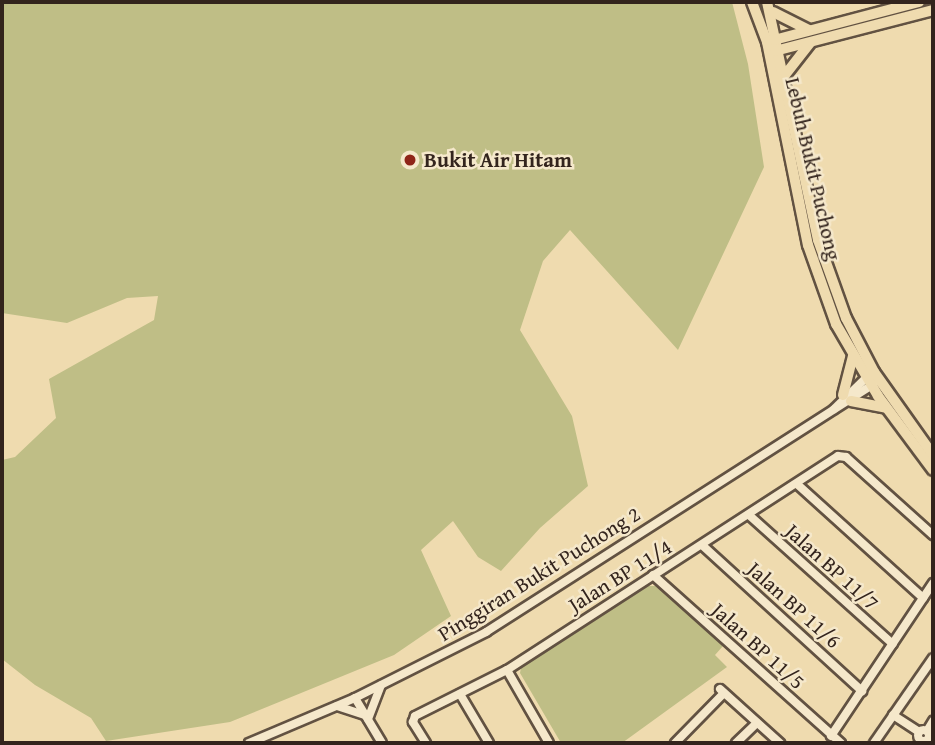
<!DOCTYPE html>
<style>
body{margin:0}
#map{position:relative;width:935px;height:745px;overflow:hidden;background:#efdbaf;font-family:"Gentium Book Plus",serif}
div>[style]{position:absolute}
[style*='--x']{left:calc(var(--x)*1px);top:calc(var(--y)*1px);width:calc(var(--w)*1px);rotate:calc(var(--a)*1deg)}
.green>*{inset:0;background:#bfbe86}
.roads{filter:drop-shadow(2px 0 #625242) drop-shadow(-2px 0 #625242) drop-shadow(0 2px #625242) drop-shadow(0 -2px #625242)}
.minor>*{height:8px;margin:-4px;padding:0 4px;transform-origin:4px;border-radius:4px;background:#f5e8cb}
.minor>.ring{margin:-4px;padding:0;box-sizing:content-box;background:none;border:8px solid #f5e8cb;border-radius:50%}
.major>*{height:10px;margin:-5px;padding:0 5px;transform-origin:5px;border-radius:5px;background:#efdbaf}
.dots>*{width:19px;height:19px;translate:-50% -50%;box-sizing:border-box;border:4px solid #f5e8cb;border-radius:50%}
span{translate:-50% -50%;white-space:nowrap;text-align:center;line-height:1.15;-webkit-text-stroke:5px #f5e8cb;paint-order:stroke}
.poi-label{font-size:21px;color:#33241d;font-weight:700}
.left{translate:0 -50%;text-align:left}
.street-label{font-size:21px;color:#33241d}
.frame{position:absolute;inset:0;border:4px solid #33241d;pointer-events:none}
</style>
<div id="map">
<div class="green">
<div style="clip-path:polygon(2px 2px,732px 2px,748px 64px,764px 167px,678px 350px,570px 230px,543px 261px,520px 330px,572px 416px,588px 486px,540px 528px,501px 571px,478px 557px,453px 521px,421px 550px,451px 616px,394px 655px,230px 722px,106px 741px,91px 718px,35px 685px,2px 659px,2px 460px,15px 457px,56px 418px,49px 379px,154px 320px,158px 296px,127px 298px,67px 323px,2px 313px)"></div>
<div style="clip-path:polygon(648px 586px,658px 586px,723px 646px,715px 655px,727px 667px,622px 743px,561px 743px,520px 673px,521px 668px)"></div>
</div>
<div class="roads">
<div class="minor">
<div style="--x:834;--y:409;--w:49;--a:-44.2"></div>
<div style="--x:797;--y:484;--w:170;--a:42.1"></div>
<div style="--x:749;--y:515;--w:193;--a:41.9"></div>
<div style="--x:702;--y:545;--w:217;--a:42.4"></div>
<div style="--x:653;--y:575;--w:252;--a:41.8"></div>
<div style="--x:507;--y:670;--w:84;--a:60.1"></div>
<div style="--x:720;--y:689;--w:81;--a:42"></div>
<div style="--x:460;--y:694;--w:57;--a:59.4"></div>
<div style="--x:355;--y:698;--w:52;--a:59"></div>
<div style="--x:337;--y:706;--w:29;--a:18"></div>
<div style="--x:893;--y:715;--w:31;--a:33"></div>
<div style="--x:368;--y:719;--w:36;--a:-69"></div>
<div class="ring" style="left:917.5px;top:729.5px;width:3px;height:3px"></div>
<div style="--x:927;--y:731;--w:12;--a:-59"></div>
<div style="--x:831;--y:736;--w:184;--a:-56.3"></div>
<div style="--x:249;--y:743;--w:115;--a:-23"></div>
<div style="--x:355;--y:698;--w:147;--a:-26.7"></div>
<div style="--x:486;--y:632;--w:460;--a:-32.6"></div>
<div style="--x:426;--y:743;--w:25;--a:-122"></div>
<div style="--x:413;--y:722;--w:6;--a:-72"></div>
<div style="--x:415;--y:716;--w:103;--a:-26.6"></div>
<div style="--x:507;--y:670;--w:394;--a:-32.9"></div>
<div style="--x:838;--y:456;--w:8;--a:7"></div>
<div style="--x:846;--y:457;--w:117;--a:41.9"></div>
<div style="--x:675;--y:743;--w:70;--a:-45.6"></div>
<div style="--x:736;--y:743;--w:29;--a:-44"></div>
<div style="--x:874;--y:743;--w:103;--a:-55.2"></div>
</div>
<div class="major">
<div style="--x:752;--y:2;--w:43;--a:69.4"></div>
<div style="--x:767;--y:42;--w:207;--a:78.6"></div>
<div style="--x:808;--y:245;--w:84;--a:70.5"></div>
<div style="--x:836;--y:324;--w:83;--a:59.7"></div>
<div style="--x:878;--y:396;--w:92;--a:53.4"></div>
<div style="--x:767;--y:2;--w:243;--a:77.9"></div>
<div style="--x:818;--y:240;--w:83;--a:70.3"></div>
<div style="--x:846;--y:318;--w:61;--a:62.6"></div>
<div style="--x:874;--y:372;--w:102;--a:54.6"></div>
<div style="--x:773;--y:12;--w:40;--a:26.6"></div>
<div style="--x:774;--y:40;--w:150;--a:-14.7"></div>
<div style="--x:775;--y:51;--w:163;--a:-14.5"></div>
<div style="--x:785;--y:75;--w:41;--a:-52"></div>
<div style="--x:843;--y:395;--w:40;--a:-75.6"></div>
<div style="--x:851;--y:401;--w:36;--a:11"></div>
</div>
</div>
<div class="dots">
<div style="left:410px;top:160px;background:#8f2418"></div>
</div>
<div class="poi-label">
<span class="left" style="left:424px;top:160px">Bukit Air Hitam</span>
</div>
<div class="street-label">
<span style="left:813px;top:169px;rotate:77deg">Lebuh Bukit Puchong</span>
<span style="left:832px;top:567px;rotate:42deg">Jalan BP 11/7</span>
<span style="left:539px;top:574px;rotate:-32deg">Pinggiran Bukit Puchong 2</span>
<span style="left:620px;top:576px;rotate:-32deg">Jalan BP 11/4</span>
<span style="left:794px;top:605px;rotate:42deg">Jalan BP 11/6</span>
<span style="left:758px;top:646px;rotate:42deg">Jalan BP 11/5</span>
</div>
<div class="frame"></div>
</div>
